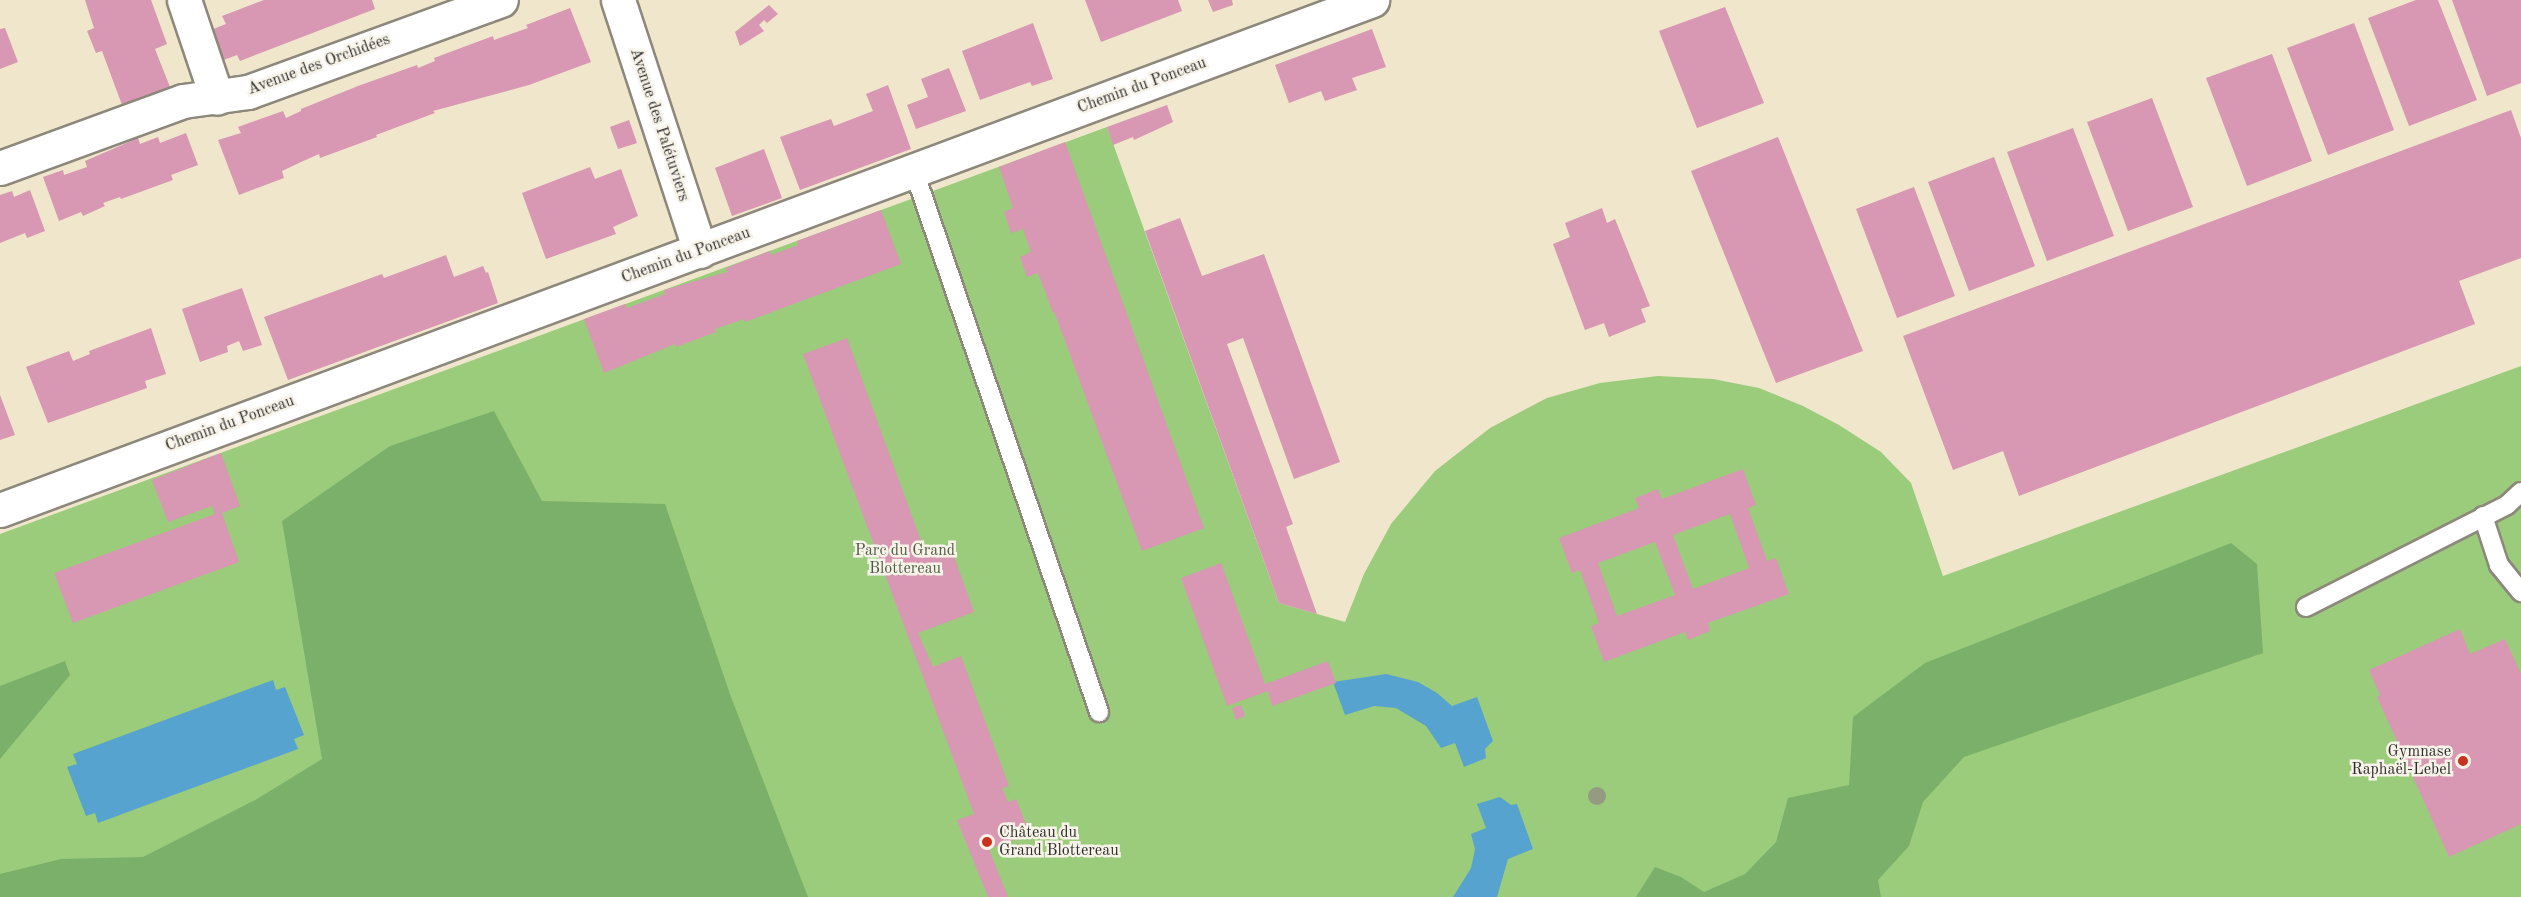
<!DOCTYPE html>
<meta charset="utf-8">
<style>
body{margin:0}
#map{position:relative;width:2521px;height:897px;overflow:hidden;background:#efe6cb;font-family:"Old Standard TT",serif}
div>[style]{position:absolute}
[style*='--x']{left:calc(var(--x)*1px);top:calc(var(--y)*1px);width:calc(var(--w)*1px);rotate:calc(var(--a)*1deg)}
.green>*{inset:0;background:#9acc7b}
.forest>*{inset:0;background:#7bb06b}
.water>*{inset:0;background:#55a3ce}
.building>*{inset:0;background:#d897b2}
.roads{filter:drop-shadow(2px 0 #8d887b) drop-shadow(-2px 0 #8d887b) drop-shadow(0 2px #8d887b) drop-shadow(0 -2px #8d887b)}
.service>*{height:18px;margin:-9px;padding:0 9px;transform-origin:9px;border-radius:9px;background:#fff}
.minor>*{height:33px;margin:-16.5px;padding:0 16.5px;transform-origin:16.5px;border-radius:16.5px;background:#fff}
.trees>*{width:18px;height:18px;margin:-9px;border-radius:50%;background:#959a80}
.dots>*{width:16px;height:16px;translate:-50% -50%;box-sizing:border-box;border:3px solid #f7f3e8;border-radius:50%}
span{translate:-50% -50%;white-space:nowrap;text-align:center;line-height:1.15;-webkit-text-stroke:5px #f7f3e8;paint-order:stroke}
.street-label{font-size:16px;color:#2b2b2b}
.park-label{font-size:16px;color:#4c5b43}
.poi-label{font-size:16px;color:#2b2b2b}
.right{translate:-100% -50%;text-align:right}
.left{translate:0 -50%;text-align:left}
</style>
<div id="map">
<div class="green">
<div style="clip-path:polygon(1107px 127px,1279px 603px,1345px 622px,1364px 574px,1391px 524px,1435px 471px,1490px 428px,1547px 398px,1600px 383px,1658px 376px,1713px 379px,1759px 388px,1803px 406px,1839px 425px,1881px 452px,1911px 483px,1943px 576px,2521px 366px,2521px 897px,0 897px,0 534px)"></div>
</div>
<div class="forest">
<div style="clip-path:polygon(494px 411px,542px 501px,665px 504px,731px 697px,808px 897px,0 897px,0 874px,61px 859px,143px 857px,257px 799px,322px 759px,282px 521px,390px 446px)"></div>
<div style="clip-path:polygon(2231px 543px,2257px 564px,2263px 653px,1964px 757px,1923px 802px,1909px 846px,1878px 880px,1881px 897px,1636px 897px,1655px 867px,1681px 877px,1704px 892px,1745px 874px,1776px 842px,1788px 798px,1849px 785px,1853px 717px,1925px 663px)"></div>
<div style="clip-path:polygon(65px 661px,70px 675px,0 759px,0 686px)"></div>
</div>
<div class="water">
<div style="clip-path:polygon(1386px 674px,1418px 682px,1437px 693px,1452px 706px,1477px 697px,1493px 741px,1485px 749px,1486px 758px,1464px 767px,1455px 743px,1441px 748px,1426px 726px,1396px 708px,1374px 706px,1345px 715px,1333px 682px)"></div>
<div style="clip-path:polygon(273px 680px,276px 690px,285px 687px,304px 735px,294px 739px,298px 749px,98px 823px,95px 813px,86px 816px,67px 767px,77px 764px,73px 754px)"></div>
<div style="clip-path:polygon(1500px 797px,1511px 805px,1517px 804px,1533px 849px,1508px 859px,1497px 897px,1453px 897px,1471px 868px,1475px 849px,1471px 834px,1486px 828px,1477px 804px)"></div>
</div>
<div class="building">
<div style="clip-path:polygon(85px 0,151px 0,167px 44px,155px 49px,170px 87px,122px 105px,102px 51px,96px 53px,87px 31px,94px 28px)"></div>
<div style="clip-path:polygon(264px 0,372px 0,375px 9px,240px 61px,237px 55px,221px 61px,211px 30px,226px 24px,222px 16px)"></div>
<div style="clip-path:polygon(1085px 0,1178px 0,1182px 11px,1101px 42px)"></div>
<div style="clip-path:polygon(1208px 0,1232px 0,1233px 5px,1213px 12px)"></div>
<div style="clip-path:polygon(2416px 0,2438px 0,2477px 100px,2409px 126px,2368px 18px)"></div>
<div style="clip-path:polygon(2452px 0,2521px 0,2521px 83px,2487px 96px)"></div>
<div style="clip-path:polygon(769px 5px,778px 14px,767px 23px,764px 20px,759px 25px,764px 31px,740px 46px,735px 32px)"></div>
<div style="clip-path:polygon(1725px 7px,1764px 103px,1697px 128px,1659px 31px)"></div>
<div style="clip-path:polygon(570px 8px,591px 62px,529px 85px,433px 111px,435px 113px,376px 135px,377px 137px,320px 158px,319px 154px,301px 162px,282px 171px,284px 178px,239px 195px,218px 140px,241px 133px,238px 127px,283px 111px,286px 118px,301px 111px,301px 109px,358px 86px,417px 65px,418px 68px,435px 61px,434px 58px,493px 36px,494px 40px,528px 28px,526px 25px)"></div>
<div style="clip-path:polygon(1033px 23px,1053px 79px,1032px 86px,1030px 82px,980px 100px,962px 51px)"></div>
<div style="clip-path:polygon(2354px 23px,2394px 130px,2328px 155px,2287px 48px)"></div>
<div style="clip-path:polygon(5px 28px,18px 62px,0 69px,0 29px)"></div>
<div style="clip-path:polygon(1372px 29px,1386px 67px,1352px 78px,1357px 90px,1325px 101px,1321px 91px,1289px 103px,1275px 65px)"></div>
<div style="clip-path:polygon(2272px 54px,2312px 161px,2247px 186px,2206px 78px)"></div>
<div style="clip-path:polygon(949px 68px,966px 111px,916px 129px,907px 105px,928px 97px,921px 79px)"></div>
<div style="clip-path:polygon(888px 85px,911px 149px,800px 190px,780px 137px,831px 119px,834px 126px,873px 111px,866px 94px)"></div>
<div style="clip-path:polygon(2152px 98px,2193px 207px,2128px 231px,2087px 122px)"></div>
<div style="clip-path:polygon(1167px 105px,1173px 122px,1134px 140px,1133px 137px,1113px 145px,1107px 127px)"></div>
<div style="clip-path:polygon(2511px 110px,2521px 138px,2521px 258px,2459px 281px,2475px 324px,2019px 496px,2003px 451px,1953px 470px,1903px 336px)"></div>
<div style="clip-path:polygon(629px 120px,637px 143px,618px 149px,610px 127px)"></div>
<div style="clip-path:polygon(2073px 128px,2114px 236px,2047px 261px,2007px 152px)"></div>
<div style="clip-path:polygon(186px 133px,198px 165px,171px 175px,173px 180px,121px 199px,120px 197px,103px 203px,105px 206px,83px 216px,81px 212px,59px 221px,43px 177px,63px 170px,64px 175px,87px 167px,85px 161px,138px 138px,140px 144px,158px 137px,160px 143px)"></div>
<div style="clip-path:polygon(1778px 137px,1863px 351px,1776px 383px,1691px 171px)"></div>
<div style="clip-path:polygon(1065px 142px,1204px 528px,1142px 551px,1054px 311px,1053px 313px,1038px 273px,1027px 277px,1020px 257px,1031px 252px,1023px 229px,1011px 233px,1004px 212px,1013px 208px,999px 167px)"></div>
<div style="clip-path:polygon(764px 149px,782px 198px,732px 216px,715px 168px)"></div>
<div style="clip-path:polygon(1994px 157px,2035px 266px,1969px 291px,1928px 182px)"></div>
<div style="clip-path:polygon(590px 167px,595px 179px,621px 169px,638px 216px,613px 227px,616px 234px,546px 259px,522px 193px)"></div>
<div style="clip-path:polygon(1914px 187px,1955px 296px,1897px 318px,1856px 209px)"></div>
<div style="clip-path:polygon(30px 190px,45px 231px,27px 238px,25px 233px,0 243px,0 195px,12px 191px,14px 197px)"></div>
<div style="clip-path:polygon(1602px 208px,1607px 223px,1615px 219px,1650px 306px,1641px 309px,1646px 322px,1609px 337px,1604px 323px,1585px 330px,1553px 244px,1570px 237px,1565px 223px)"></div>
<div style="clip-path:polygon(881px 210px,901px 264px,745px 322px,744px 319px,715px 329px,716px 332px,676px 347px,675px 344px,604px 373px,584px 319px,625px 304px,627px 308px,665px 294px,664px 290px,727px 272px,726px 268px,767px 252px,770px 251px,771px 255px,798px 245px,797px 241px)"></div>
<div style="clip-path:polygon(1180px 218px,1202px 276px,1264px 254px,1340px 462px,1294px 479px,1243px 338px,1227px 344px,1293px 524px,1286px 527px,1317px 614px,1279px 603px,1145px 231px)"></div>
<div style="clip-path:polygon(446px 255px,454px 277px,483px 266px,486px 273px,488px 272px,498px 303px,288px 380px,264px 317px,382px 274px,384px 278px)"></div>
<div style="clip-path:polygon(242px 288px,262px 345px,243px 351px,239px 341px,227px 346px,228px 352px,200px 362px,182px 309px)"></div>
<div style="clip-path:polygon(151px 328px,166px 374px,145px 381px,147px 388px,48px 423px,26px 367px,69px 351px,73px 361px,90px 354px,89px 351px)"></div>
<div style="clip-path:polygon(847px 338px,927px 557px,951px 548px,974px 612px,918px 633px,933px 667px,961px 656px,1009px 786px,1002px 788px,1008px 802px,1016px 799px,1030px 834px,989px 849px,1008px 897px,988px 897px,957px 820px,974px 814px,803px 354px)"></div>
<div style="clip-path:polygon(0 395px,15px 435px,0 440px)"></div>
<div style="clip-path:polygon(221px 453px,240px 506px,222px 513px,239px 562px,73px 623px,54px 573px,215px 514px,212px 506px,168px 522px,152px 480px)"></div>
<div style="clip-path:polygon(evenodd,1743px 469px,1756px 505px,1748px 508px,1767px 561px,1776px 558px,1789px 594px,1708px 623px,1710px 631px,1688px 640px,1685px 632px,1604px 662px,1591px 626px,1599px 623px,1580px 570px,1572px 573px,1559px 538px,1639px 508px,1635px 498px,1658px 489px,1662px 499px,1743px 469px,1730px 514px,1749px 568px,1693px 589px,1673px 535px,1730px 514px,1743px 469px,1655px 542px,1675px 595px,1617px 616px,1598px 563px,1655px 542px)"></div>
<div style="clip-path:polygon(1221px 563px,1265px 684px,1328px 661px,1336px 683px,1272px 706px,1268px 691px,1227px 706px,1181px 578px)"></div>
<div style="clip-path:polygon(2460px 629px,2470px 654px,2505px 639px,2521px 674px,2521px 824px,2449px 857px,2377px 697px,2380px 695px,2369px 670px)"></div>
<div style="clip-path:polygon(1241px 705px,1245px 716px,1236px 720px,1232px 708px)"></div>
</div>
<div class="roads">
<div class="service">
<div style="--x:914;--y:171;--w:572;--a:71.12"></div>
<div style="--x:2483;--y:516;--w:52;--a:71.9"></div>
<div style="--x:2499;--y:565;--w:35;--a:51"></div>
<div style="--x:2306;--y:607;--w:225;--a:-26.9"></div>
<div style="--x:2507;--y:505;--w:19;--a:-43"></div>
</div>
<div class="minor">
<div style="--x:184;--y:0;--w:103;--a:71.4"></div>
<div style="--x:618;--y:0;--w:264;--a:71.9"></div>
<div style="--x:0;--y:168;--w:195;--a:-20.1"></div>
<div style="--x:183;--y:101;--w:66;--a:-7.9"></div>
<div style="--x:248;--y:92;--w:269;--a:-20"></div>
<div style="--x:0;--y:510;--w:1464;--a:-20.39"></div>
</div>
</div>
<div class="trees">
<div style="left:1597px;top:796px"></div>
</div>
<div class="dots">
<div style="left:2463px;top:761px;background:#c8321e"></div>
<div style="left:987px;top:842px;background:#c8321e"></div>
</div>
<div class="street-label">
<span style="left:319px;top:65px;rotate:-20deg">Avenue des Orchidées</span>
<span style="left:1142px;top:86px;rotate:-20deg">Chemin du Ponceau</span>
<span style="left:659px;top:125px;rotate:72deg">Avenue des Palétuviers</span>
<span style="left:686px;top:256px;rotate:-20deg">Chemin du Ponceau</span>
<span style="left:230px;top:424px;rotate:-20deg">Chemin du Ponceau</span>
</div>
<div class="park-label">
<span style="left:905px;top:560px">Parc du Grand<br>Blottereau</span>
</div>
<div class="poi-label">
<span class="right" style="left:2451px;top:761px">Gymnase<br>Raphaël-Lebel</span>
<span class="left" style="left:999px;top:842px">Château du<br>Grand Blottereau</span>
</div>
</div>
